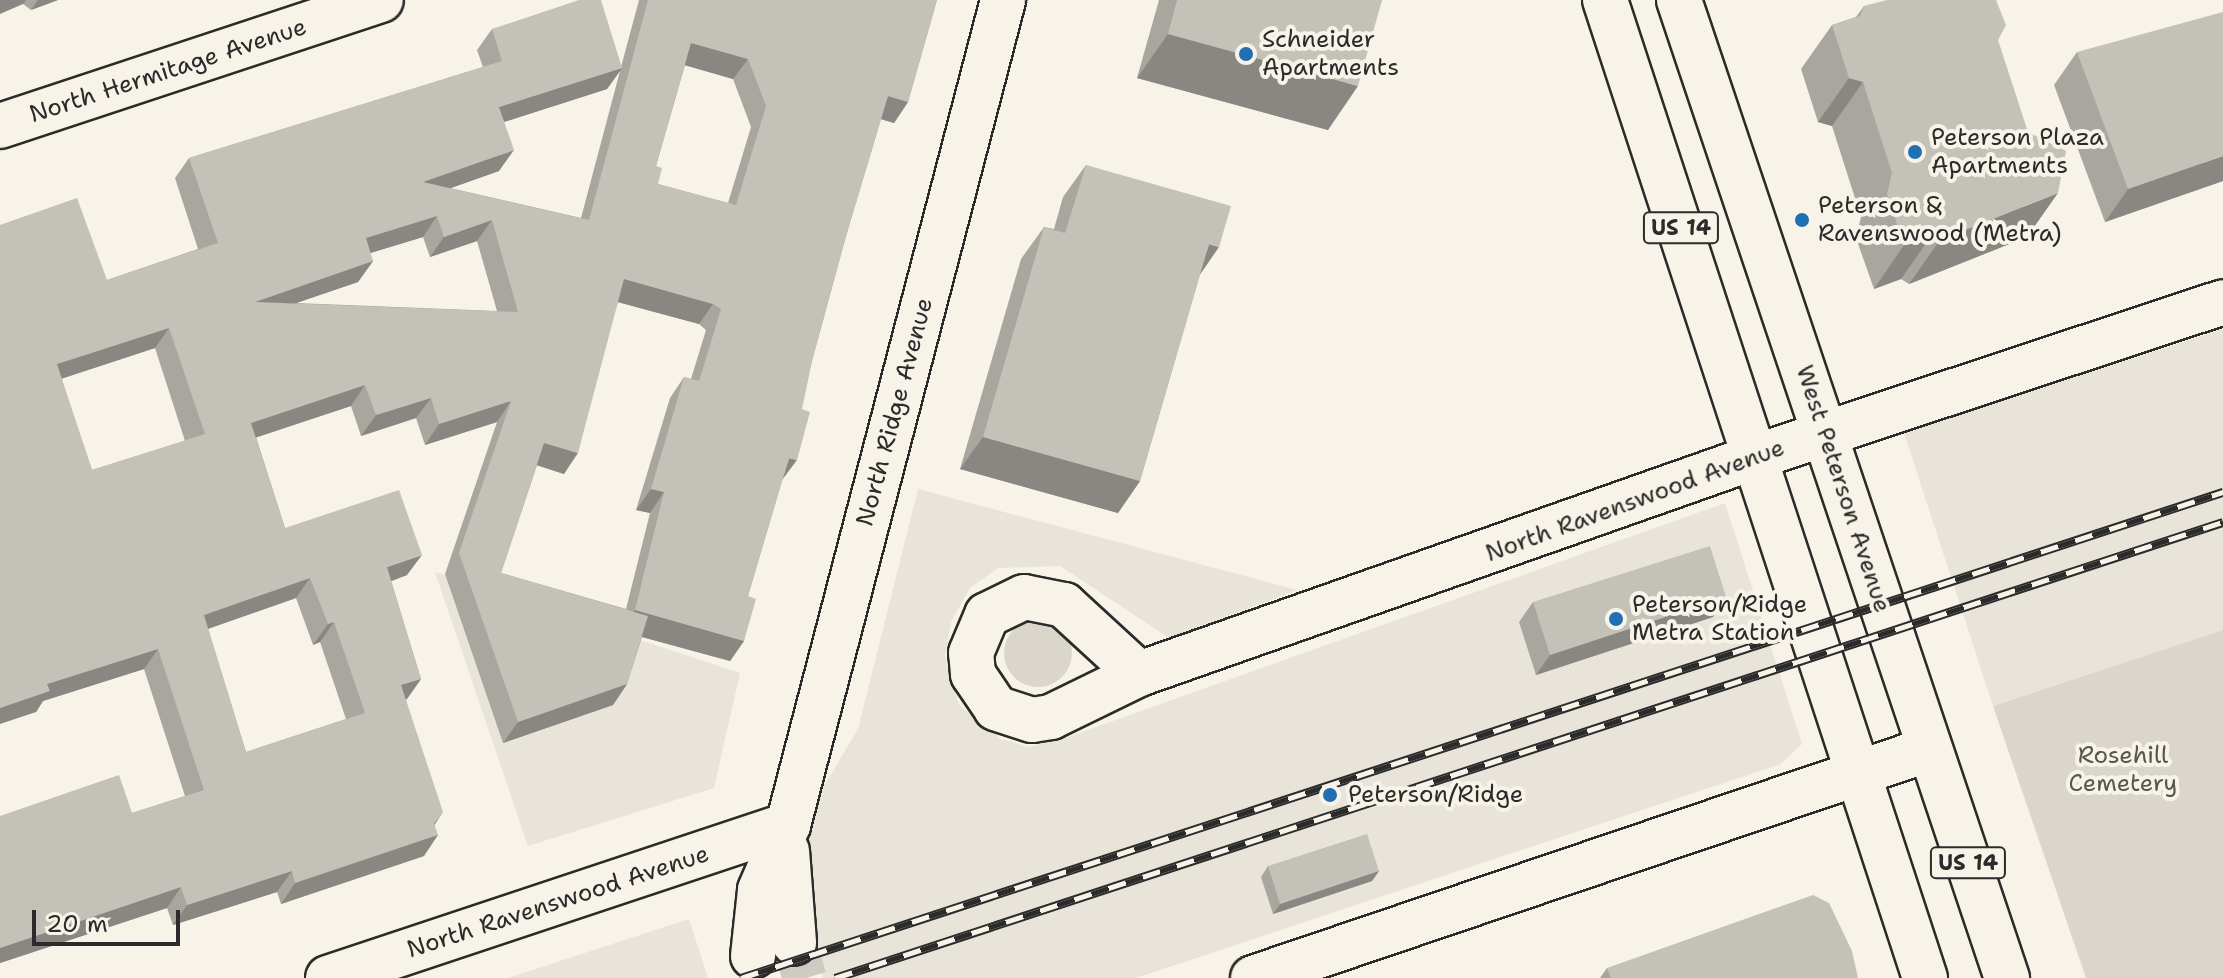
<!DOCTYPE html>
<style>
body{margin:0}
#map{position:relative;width:2223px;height:978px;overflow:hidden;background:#f7f3e8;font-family:"Shantell Sans",sans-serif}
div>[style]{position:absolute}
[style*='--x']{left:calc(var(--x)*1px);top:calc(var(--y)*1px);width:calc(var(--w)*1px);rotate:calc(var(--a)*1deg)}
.built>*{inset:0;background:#e8e4da}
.green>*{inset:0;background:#dad6cc}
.round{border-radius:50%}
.secondary-tunnel>*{height:44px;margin-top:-22px;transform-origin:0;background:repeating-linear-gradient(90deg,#cecbc2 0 44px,transparent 0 66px)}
.roads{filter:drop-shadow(2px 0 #2b2b2b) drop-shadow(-2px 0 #2b2b2b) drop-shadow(0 2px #2b2b2b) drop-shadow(0 -2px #2b2b2b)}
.street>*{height:44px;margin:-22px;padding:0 22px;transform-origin:22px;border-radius:22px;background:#f7f3e8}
.secondary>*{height:44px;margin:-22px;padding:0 22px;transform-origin:22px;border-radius:22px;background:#f7f3e8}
.primary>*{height:44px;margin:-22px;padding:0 22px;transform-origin:22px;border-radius:22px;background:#f7f3e8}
.rail>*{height:9px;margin-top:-4.5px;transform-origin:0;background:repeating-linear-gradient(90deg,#f7f3e8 0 18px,#2b2b2b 0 36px);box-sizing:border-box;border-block:2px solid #2b2b2b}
.wall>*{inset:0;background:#a9a69f}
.shaded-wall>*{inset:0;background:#898782}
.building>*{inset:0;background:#c4c1b9}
.dots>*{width:22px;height:22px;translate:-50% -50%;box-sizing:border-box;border:4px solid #f7f3e8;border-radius:50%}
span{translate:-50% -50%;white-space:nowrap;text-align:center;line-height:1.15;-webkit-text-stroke:8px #f7f3e8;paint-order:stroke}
.shield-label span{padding:2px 6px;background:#f7f3e8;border:2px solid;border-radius:6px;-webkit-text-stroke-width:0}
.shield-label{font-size:22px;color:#2b2b2b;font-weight:700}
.poi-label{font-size:24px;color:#2b2b2b}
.left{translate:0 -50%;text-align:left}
.street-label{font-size:24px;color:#2b2b2b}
.park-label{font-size:24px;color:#575653}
.scale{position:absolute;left:32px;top:910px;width:148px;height:36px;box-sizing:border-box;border:4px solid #2b2b2b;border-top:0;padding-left:10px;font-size:24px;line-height:28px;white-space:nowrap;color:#2b2b2b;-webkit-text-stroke:6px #f7f3e8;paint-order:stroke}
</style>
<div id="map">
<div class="built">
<div style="clip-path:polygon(2223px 329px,2223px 630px,1993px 706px,1904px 433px)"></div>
<div style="clip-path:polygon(918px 489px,1297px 590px,1169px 638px,1060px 566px,998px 568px,970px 588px,951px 622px,945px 656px,959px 705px,1001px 739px,1029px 747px,1068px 737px,1725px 503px,1802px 744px,1781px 764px,1136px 978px,823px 978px,801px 901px,802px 868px,820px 793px,858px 729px)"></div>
<div style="clip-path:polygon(435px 572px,740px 673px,714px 788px,528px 846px)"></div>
<div style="clip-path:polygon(689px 919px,708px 978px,508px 978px)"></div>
</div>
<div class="green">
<div class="round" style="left:1004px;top:619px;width:68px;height:68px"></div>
<div style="clip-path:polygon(2223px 630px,2223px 978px,2086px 978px,1993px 706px)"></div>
</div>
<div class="secondary-tunnel">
<div style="--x:794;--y:943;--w:37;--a:73"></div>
</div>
<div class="roads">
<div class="street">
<div style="--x:0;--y:126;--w:401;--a:-18.3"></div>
<div style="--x:1024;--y:597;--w:41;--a:11.3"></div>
<div style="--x:1064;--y:605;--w:102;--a:42.6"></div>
<div style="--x:1139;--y:674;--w:98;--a:154"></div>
<div style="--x:1051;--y:717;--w:19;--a:171"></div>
<div style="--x:1032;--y:720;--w:38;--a:-162"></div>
<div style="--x:996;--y:708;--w:41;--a:-124.1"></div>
<div style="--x:973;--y:674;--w:21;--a:-95"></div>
<div style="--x:971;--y:653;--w:41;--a:-67.2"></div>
<div style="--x:987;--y:615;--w:41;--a:-25.9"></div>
<div style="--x:1139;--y:674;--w:653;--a:-19.41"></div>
<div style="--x:328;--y:978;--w:485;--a:-18.4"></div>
</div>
<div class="secondary">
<div style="--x:1755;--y:457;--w:493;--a:-18.3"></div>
<div style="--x:787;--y:851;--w:92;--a:85.6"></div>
<div style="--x:753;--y:956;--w:66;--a:-83.9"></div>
<div style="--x:760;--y:890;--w:71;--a:-66.7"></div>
<div style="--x:788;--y:825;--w:853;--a:-75.39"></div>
<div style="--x:1253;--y:978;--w:714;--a:-18.71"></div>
</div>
<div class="primary">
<div style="--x:1605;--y:0;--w:1029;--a:71.88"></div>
<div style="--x:1679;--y:0;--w:1032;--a:71.46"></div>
</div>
</div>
<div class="rail">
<div style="--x:741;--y:978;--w:1560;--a:-18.16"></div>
<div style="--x:835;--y:978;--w:1461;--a:-18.19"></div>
</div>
<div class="wall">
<div style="clip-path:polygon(0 0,58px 0,31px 10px,23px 4px)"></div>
<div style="clip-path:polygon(evenodd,639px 0,937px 0,908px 102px,894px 123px,881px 119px,846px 236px,812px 361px,782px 480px,748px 596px,744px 641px,730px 661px,642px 637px,627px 684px,613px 705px,503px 743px,445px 574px,497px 422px,425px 445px,416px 418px,361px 436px,351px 406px,256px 437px,285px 528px,407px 575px,391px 581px,421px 679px,406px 700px,435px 824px,424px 856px,281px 904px,277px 892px,173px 925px,167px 908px,0 963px,0 816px,132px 813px,185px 796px,144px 669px,43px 701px,36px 712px,0 225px,107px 280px,198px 249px,175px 178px,189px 158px,483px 67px,477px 50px,492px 29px,621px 67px,639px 0,685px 65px,733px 79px,751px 127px,728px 203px,658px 184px,656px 166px,685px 65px,639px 0,620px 71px,581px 218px,450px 188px,499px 171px,504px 122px,607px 89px,620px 71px,639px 0,423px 237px,430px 257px,477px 241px,497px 311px,296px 303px,358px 282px,373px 261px,370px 253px,423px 237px,639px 0,618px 302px,699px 324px,706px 330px,691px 379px,684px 377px,670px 398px,636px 510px,650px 513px,626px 609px,501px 573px,537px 465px,564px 474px,618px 302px,639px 0,155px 348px,185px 441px,92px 470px,61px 379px,155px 348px,639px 0,296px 598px,313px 645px,320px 642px,346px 719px,246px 752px,208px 629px,296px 598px)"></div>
<div style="clip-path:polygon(1159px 0,1382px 0,1328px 130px,1137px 78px)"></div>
<div style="clip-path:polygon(1864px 6px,1998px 40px,2027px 237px,1909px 284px,1901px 279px,1874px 289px,1856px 238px,1861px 217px,1832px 126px,1818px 122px,1801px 69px,1832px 25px,1856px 17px)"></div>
<div style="clip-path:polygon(2077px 52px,2223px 181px,2105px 222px,2054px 85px)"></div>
<div style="clip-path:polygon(1086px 165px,1200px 274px,1140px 481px,1118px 513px,960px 469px,1021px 259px,1044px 227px,1054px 229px,1063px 197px)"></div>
<div style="clip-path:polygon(1726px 597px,1713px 617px,1536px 675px,1519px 622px,1533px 602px)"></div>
<div style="clip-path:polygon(1268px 866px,1379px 871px,1372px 881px,1273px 914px,1261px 877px)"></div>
<div style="clip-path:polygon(1607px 968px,1858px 978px,1600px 978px)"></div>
</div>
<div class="shaded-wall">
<div style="clip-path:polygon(0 0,26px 0,23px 4px,0 14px)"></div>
<div style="clip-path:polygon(38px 0,58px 0,31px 10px)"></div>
<div style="clip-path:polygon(1168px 34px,1358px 86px,1328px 130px,1137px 78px)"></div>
<div style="clip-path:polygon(691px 43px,748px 59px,733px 79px,677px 63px)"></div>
<div style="clip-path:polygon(622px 68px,607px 89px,485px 128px,499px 107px)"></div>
<div style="clip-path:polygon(1849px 78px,1863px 82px,1832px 126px,1818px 122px)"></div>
<div style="clip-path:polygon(888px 96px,908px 102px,894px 123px,874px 117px)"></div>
<div style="clip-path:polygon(514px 150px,499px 171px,409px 203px,423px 182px)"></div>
<div style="clip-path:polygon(2223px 156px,2223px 181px,2105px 222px,2128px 189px)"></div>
<div style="clip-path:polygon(2058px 193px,2027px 237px,1909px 284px,1940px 240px)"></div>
<div style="clip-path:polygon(437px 216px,423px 237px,351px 259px,366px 238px)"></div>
<div style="clip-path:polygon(492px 220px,477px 241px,430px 257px,444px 237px)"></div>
<div style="clip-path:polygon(1932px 235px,1901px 279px,1874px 289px,1904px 245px)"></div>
<div style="clip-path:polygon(1209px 244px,1219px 247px,1197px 279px)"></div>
<div style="clip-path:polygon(373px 261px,358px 282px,241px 322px,255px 302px)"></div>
<div style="clip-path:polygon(624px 279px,713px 304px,699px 324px,610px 300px)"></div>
<div style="clip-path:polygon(169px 328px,155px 348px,42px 385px,57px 364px)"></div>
<div style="clip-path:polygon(365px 385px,351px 406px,237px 444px,251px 423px)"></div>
<div style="clip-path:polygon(431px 398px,416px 418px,361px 436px,376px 415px)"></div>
<div style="clip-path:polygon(511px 401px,497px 422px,425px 445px,439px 424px)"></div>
<div style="clip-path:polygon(983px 437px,1140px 481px,1118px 513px,960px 469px)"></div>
<div style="clip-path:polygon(544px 443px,578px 453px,564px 474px,530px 463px)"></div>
<div style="clip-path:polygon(789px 458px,797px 460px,782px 480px)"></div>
<div style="clip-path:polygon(651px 489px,664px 492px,650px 513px,636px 510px)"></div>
<div style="clip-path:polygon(422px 555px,407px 575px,373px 588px,387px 567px)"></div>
<div style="clip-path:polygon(310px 578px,296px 598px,190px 635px,204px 615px)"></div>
<div style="clip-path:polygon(1726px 597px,1713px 617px,1536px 675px,1550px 655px)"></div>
<div style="clip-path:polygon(635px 610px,744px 641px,730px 661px,620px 631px)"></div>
<div style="clip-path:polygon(334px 622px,320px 642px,313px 645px,328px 624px)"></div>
<div style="clip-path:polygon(158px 649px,144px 669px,43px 701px,36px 712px,0 724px,0 708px,47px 684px)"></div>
<div style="clip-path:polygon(421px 679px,407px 699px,387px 705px,401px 685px)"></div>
<div style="clip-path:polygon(627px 684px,613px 705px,503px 743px,518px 722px)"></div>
<div style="clip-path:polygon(443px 812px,429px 833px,438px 835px,424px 856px,281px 904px,295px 883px,434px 823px)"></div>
<div style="clip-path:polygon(292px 871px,277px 892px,173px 925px,187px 905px)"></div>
<div style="clip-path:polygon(1379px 871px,1372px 881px,1273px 914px,1280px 904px)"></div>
<div style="clip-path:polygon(181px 887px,167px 908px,0 963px,0 948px)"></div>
</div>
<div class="building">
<div style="clip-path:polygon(evenodd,579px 0,601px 0,622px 68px,499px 107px,514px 150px,423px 182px,589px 220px,648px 0,937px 0,908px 102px,888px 96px,846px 236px,812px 361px,802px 409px,810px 412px,797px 460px,789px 458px,748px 596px,756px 599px,744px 641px,635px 610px,664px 492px,651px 489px,684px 377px,699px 381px,721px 309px,713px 304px,624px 279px,578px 453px,544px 443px,501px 573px,648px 616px,627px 684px,518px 722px,459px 553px,511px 401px,439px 424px,431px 398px,376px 415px,365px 385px,251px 423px,285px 528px,399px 490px,422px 555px,387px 567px,421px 679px,401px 685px,443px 812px,434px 823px,438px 835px,295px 883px,292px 871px,187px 905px,181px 887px,0 948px,0 816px,119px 775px,132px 813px,204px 790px,158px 649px,47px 684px,50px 691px,0 708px,0 225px,77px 198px,107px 280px,218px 243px,189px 158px,502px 61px,492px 29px,579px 0,691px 43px,748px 59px,766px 106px,736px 205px,658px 184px,662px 168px,656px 166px,691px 43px,579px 0,437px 216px,444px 237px,492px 220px,518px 312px,255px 302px,373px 261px,366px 238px,437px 216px,579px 0,169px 328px,205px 434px,92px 470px,57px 364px,169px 328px,579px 0,310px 578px,328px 624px,334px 622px,365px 713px,246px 752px,204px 615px,310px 578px)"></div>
<div style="clip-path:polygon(1177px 0,1382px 0,1358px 86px,1168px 34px)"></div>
<div style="clip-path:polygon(1887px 0,1996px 0,2006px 25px,1998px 40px,2028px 132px,2066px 151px,2058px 193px,1940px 240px,1932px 235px,1904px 245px,1887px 194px,1892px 173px,1863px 82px,1849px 78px,1832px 25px,1860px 16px,1864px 6px)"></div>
<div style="clip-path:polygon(2223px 12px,2223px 156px,2128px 189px,2077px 52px)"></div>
<div style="clip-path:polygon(1086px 165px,1231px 206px,1219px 247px,1209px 244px,1140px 481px,983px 437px,1044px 227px,1065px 233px)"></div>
<div style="clip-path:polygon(1710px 546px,1726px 597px,1550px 655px,1533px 602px)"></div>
<div style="clip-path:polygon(1367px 834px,1379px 871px,1280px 904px,1268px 866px)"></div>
<div style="clip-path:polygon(1813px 895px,1829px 903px,1852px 951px,1858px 978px,1611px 978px,1607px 968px)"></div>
</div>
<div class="dots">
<div style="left:1246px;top:54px;background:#1f6fb2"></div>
<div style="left:1915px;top:152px;background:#1f6fb2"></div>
<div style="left:1802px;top:220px;background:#1f6fb2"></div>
<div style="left:1616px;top:619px;background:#1f6fb2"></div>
<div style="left:1330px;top:795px;background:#1f6fb2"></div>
</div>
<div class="shield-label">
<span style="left:1681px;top:228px">US 14</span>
<span style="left:1968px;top:863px">US 14</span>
</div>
<div class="poi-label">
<span class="left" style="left:1262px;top:54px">Schneider<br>Apartments</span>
<span class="left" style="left:1931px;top:152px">Peterson Plaza<br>Apartments</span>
<span class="left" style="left:1818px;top:220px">Peterson &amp;<br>Ravenswood (Metra)</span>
<span class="left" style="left:1632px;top:619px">Peterson/Ridge<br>Metra Station</span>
<span class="left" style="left:1348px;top:795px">Peterson/Ridge</span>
</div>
<div class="street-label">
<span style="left:168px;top:71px;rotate:-18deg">North Hermitage Avenue</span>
<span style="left:895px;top:412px;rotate:-75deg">North Ridge Avenue</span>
<span style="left:1843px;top:489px;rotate:72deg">West Peterson Avenue</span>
<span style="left:1635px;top:501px;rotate:-20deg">North Ravenswood Avenue</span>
<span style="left:558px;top:902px;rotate:-18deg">North Ravenswood Avenue</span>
</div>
<div class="park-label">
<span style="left:2123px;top:770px">Rosehill<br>Cemetery</span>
</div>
<div class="scale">20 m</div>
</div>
